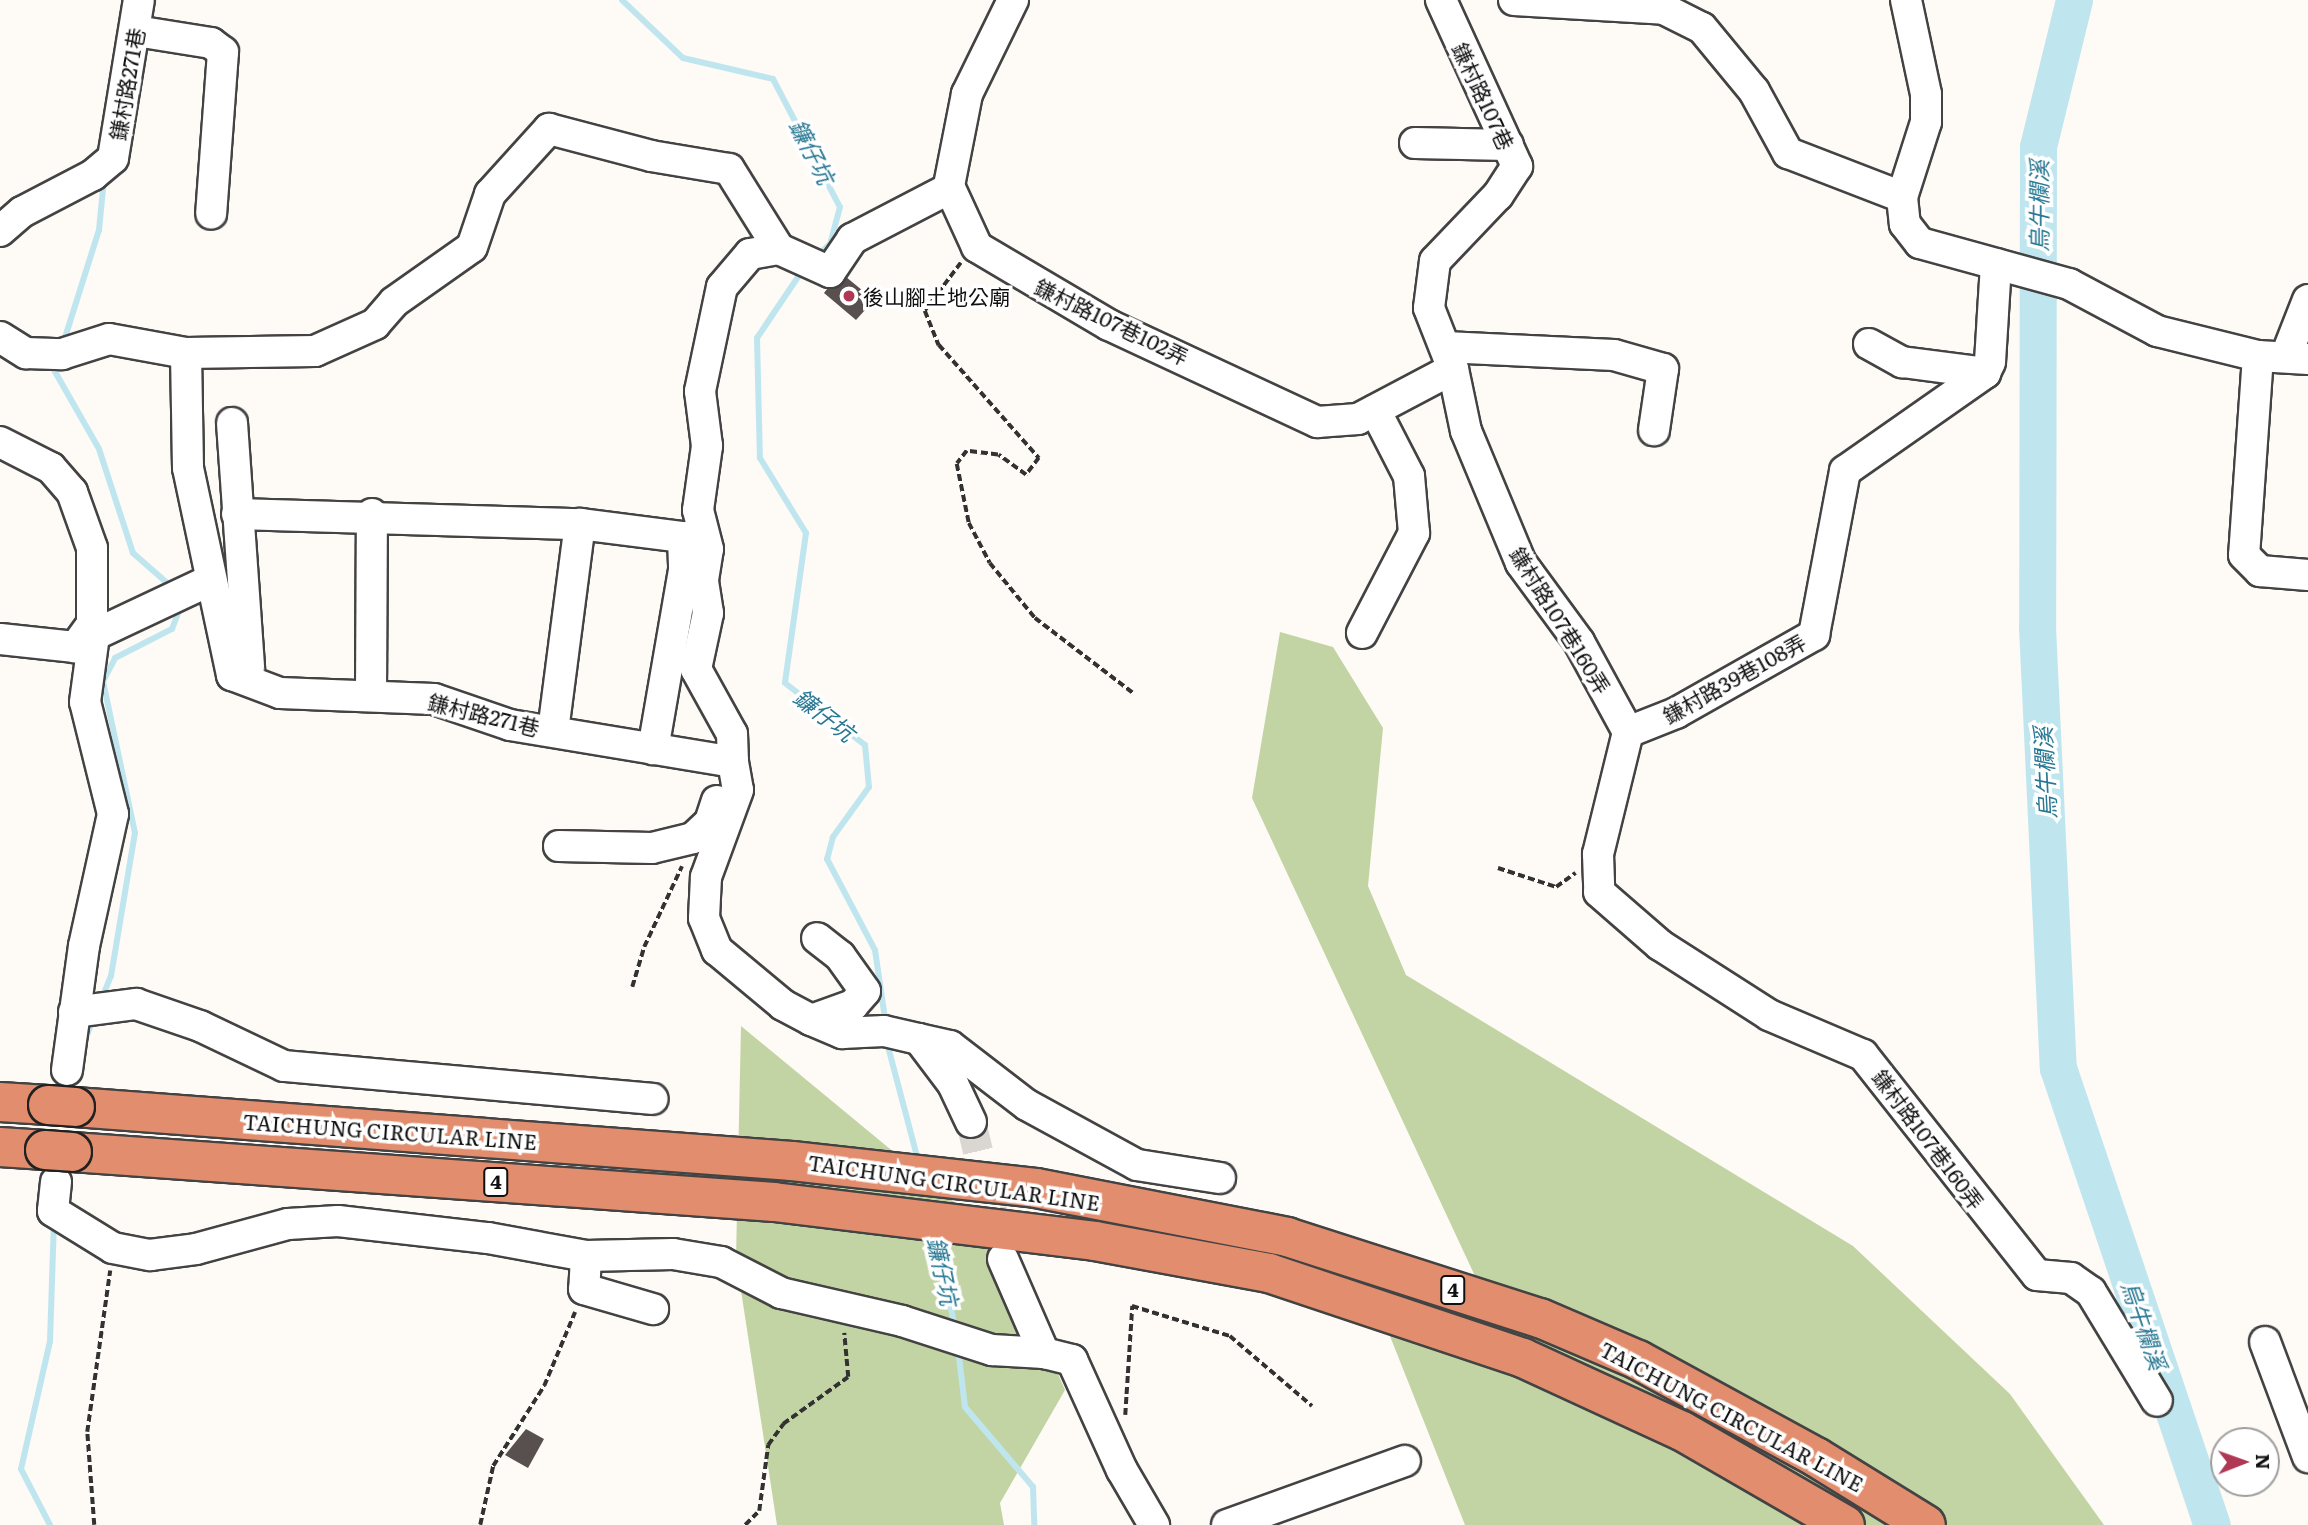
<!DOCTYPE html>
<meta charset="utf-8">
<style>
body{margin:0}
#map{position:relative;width:2308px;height:1525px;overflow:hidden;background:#fefaf5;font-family:Literata,"Noto Sans TC",serif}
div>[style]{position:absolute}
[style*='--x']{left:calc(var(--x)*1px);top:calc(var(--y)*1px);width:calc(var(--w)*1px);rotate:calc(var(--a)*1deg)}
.forest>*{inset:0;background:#c2d4a3}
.stream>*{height:6px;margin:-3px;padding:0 3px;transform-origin:3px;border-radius:3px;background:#bfe6ef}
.river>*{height:37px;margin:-18.5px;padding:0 18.5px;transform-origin:18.5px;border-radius:18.5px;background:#bfe6ef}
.building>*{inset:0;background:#57504e}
.minor-tunnel>*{height:30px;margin-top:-15px;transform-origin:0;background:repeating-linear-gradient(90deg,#dad7d3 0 30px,transparent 0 45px)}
.path>*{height:3.5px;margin-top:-1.75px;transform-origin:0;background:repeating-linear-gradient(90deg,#323232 0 7px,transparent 0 10.5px)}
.roads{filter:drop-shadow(2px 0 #434343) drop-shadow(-2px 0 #434343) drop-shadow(0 2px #434343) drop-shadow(0 -2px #434343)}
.minor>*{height:30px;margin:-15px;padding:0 15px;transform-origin:15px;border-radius:15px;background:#fff}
.highway>*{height:38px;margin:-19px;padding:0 19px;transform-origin:19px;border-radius:19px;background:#e28e6e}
.bridges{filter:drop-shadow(2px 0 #212121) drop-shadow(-2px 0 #212121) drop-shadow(0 2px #212121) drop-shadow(0 -2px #212121)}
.highway-bridge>*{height:38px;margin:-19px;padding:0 19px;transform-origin:19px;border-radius:19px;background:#e28e6e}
.dots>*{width:19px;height:19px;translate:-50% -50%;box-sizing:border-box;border:4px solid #fff;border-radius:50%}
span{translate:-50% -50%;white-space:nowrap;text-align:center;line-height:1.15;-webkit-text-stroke:7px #fff;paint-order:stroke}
.shield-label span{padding:2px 5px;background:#fff;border:2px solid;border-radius:5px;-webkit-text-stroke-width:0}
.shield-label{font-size:19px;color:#101010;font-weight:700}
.street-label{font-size:21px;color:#101010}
.poi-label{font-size:21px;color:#101010}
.left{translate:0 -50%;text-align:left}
.water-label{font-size:23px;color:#287893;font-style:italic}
.north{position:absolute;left:2210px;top:1427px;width:70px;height:70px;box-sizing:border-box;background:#fff;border:2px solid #9f9f9f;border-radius:50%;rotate:89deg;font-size:19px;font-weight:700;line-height:28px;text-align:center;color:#101010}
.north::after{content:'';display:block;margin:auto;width:24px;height:32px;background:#af3955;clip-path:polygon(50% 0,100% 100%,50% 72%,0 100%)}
</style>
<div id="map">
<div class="forest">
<div style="clip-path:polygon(1280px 632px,1333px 647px,1383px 728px,1368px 886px,1406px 975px,1853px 1246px,2010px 1394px,2104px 1525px,1465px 1525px,1382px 1316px,1482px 1291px,1252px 798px)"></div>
<div style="clip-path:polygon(741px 1026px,999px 1239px,1065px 1390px,1000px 1503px,1004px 1525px,777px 1525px,736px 1258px)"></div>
</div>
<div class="stream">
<div style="--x:622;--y:0;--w:84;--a:43.6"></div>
<div style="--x:683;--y:58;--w:92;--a:13.1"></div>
<div style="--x:773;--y:79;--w:144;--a:62.4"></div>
<div style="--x:840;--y:207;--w:38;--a:105"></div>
<div style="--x:830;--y:244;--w:18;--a:137"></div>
<div style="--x:105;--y:119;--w:31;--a:-79"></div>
<div style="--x:804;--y:268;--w:84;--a:123.9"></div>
<div style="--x:757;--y:338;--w:120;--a:88.6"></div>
<div style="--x:760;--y:458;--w:88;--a:58.5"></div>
<div style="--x:806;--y:533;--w:151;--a:98"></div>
<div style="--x:785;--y:683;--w:101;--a:37.8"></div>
<div style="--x:865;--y:745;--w:42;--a:84.6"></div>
<div style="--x:869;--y:787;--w:62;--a:125.8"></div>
<div style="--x:833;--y:837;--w:23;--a:105"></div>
<div style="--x:827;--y:859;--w:103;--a:62.2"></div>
<div style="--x:875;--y:950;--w:76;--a:81.7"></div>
<div style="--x:63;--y:344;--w:120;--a:-72.5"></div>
<div style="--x:99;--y:230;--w:51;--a:-84.4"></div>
<div style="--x:57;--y:361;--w:9;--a:108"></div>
<div style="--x:54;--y:370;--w:91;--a:60.3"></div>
<div style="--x:99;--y:449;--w:109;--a:71.9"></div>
<div style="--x:133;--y:553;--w:55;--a:41.3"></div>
<div style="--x:102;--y:998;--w:24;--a:-68"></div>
<div style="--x:111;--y:976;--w:145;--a:-80.5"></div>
<div style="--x:135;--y:833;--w:155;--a:-101.9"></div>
<div style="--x:103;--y:681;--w:26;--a:-62"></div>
<div style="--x:115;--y:658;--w:64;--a:-27"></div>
<div style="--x:172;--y:629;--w:26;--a:-69"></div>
<div style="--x:886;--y:1039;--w:125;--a:75.2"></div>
<div style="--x:85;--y:1040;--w:24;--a:-68"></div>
<div style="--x:936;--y:1236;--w:94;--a:78.3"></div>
<div style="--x:958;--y:1349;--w:58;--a:83.1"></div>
<div style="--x:965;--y:1407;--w:105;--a:49.6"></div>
<div style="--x:1033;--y:1487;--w:38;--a:88"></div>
<div style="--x:50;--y:1525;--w:63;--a:-117.4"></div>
<div style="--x:21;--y:1469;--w:131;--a:-77.2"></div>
<div style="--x:50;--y:1341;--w:118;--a:-88.1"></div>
</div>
<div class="river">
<div style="--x:2074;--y:0;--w:151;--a:103.8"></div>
<div style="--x:2038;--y:147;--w:480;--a:90.1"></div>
<div style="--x:2037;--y:627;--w:441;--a:87.3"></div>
<div style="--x:2058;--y:1068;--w:482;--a:71.4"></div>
</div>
<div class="building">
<div style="clip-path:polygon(840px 272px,874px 300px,856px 320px,824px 293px)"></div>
<div style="clip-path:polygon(526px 1429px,544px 1439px,528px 1468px,505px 1455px)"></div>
</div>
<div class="minor-tunnel">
<div style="--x:971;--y:1122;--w:130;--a:76.6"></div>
</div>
<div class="path">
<div style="--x:961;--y:263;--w:60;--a:126.9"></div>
<div style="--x:925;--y:311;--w:37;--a:68"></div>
<div style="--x:939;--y:345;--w:151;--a:48.5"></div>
<div style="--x:1039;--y:458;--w:21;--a:127"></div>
<div style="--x:1026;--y:475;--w:34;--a:-144"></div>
<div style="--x:998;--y:455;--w:31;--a:-173"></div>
<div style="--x:967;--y:451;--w:16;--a:128"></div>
<div style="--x:957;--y:464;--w:60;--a:78.5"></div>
<div style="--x:969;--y:523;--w:45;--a:62.3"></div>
<div style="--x:990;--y:563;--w:71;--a:50.7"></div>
<div style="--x:1035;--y:618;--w:123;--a:37.4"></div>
<div style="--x:1498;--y:868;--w:61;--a:18.1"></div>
<div style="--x:1556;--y:887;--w:24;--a:-36"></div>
<div style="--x:632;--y:987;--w:42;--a:-73.3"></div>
<div style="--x:644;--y:947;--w:89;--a:-64.9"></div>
<div style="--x:1125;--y:1415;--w:109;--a:-86.3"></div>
<div style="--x:1132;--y:1306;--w:102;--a:17"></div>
<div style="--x:1230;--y:1336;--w:108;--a:40.5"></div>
<div style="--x:94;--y:1525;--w:93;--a:-94.3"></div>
<div style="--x:87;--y:1432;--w:163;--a:-81.9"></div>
<div style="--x:480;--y:1525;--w:60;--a:-77.6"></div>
<div style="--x:493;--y:1466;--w:95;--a:-57.5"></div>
<div style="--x:544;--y:1386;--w:80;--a:-67.3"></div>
<div style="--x:745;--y:1525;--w:20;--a:-45"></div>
<div style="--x:759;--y:1511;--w:67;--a:-82.2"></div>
<div style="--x:768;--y:1445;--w:26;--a:-54"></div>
<div style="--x:783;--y:1424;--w:80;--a:-35.9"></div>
<div style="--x:848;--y:1377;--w:44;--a:-95.2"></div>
</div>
<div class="roads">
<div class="minor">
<div style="--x:1013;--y:0;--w:105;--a:116.1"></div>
<div style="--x:967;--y:94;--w:94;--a:101.1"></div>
<div style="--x:949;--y:186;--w:67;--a:65.3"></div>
<div style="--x:977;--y:247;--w:153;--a:30.6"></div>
<div style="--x:1109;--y:325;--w:230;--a:25"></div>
<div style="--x:1317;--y:422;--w:41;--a:-4.2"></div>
<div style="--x:1358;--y:419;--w:107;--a:-27.8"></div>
<div style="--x:1441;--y:0;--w:183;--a:65.4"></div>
<div style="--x:1517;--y:166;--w:35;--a:123"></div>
<div style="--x:1498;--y:195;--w:91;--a:133.7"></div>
<div style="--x:1435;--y:261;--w:47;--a:97.3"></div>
<div style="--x:1429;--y:308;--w:66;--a:68.5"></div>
<div style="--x:1453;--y:369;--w:63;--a:78.2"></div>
<div style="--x:1466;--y:431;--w:143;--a:67.4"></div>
<div style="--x:1521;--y:563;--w:98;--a:53.7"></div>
<div style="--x:1579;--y:642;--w:102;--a:61.4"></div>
<div style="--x:1628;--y:732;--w:126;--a:103.8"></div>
<div style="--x:1598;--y:854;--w:38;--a:88"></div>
<div style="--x:1599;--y:892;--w:81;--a:41"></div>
<div style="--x:1660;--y:945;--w:130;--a:32.7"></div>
<div style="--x:1769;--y:1015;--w:102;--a:23.1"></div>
<div style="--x:1863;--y:1055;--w:280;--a:51.7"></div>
<div style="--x:2037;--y:1275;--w:34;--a:5"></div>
<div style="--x:2071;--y:1278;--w:24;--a:35"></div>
<div style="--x:2091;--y:1292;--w:127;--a:58.8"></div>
<div style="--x:1514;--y:0;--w:150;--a:3.4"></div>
<div style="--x:1664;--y:9;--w:42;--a:26.6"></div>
<div style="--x:1702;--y:28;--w:82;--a:50.5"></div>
<div style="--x:1754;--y:91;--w:71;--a:61.3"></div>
<div style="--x:1788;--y:153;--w:122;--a:21.1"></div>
<div style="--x:1906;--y:0;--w:96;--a:78"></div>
<div style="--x:1926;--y:94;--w:28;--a:90"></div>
<div style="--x:1926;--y:122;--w:79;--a:107.7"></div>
<div style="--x:1902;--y:197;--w:27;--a:84"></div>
<div style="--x:1905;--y:224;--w:24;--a:52"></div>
<div style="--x:1920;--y:243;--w:155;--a:15.4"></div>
<div style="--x:2069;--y:284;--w:100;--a:28.1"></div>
<div style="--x:2157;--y:331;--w:104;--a:13.9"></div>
<div style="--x:2258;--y:356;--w:50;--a:3.4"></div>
<div style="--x:136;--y:31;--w:76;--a:9.1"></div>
<div style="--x:211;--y:43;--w:15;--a:37"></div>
<div style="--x:223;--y:52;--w:162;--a:94.2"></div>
<div style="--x:1415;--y:143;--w:93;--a:1.2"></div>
<div style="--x:0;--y:231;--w:29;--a:-41"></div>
<div style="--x:22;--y:212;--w:80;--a:-27.5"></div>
<div style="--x:93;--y:175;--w:26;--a:-40"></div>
<div style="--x:113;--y:158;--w:160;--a:-80.7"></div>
<div style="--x:0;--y:337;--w:31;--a:32"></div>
<div style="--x:26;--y:353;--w:36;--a:2"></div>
<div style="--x:62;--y:354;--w:49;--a:-17.7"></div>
<div style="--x:109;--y:339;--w:78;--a:10.3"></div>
<div style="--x:186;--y:353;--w:115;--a:89"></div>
<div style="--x:188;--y:468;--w:212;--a:78"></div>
<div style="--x:232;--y:675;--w:51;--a:20.6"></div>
<div style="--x:280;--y:693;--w:154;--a:2.2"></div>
<div style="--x:434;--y:699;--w:80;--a:18.9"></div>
<div style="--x:510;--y:725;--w:226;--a:9.4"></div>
<div style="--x:733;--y:762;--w:28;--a:80"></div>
<div style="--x:738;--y:790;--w:93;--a:110.2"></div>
<div style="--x:706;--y:877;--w:41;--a:92.8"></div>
<div style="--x:704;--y:918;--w:35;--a:68"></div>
<div style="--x:717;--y:950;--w:86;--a:39.8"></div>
<div style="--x:783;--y:1005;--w:32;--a:28"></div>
<div style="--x:811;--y:1020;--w:34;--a:23"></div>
<div style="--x:842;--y:1033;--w:42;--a:-2.7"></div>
<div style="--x:884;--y:1031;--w:36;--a:13"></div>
<div style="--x:919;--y:1039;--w:56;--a:52.9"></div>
<div style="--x:953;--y:1084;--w:42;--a:64.7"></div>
<div style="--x:1869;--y:344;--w:38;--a:29"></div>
<div style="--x:1902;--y:362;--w:84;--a:7.5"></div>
<div style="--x:1445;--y:347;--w:169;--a:2.7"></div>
<div style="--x:1614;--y:355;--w:51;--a:15.9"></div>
<div style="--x:1663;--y:369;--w:62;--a:98.4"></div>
<div style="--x:186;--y:353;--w:129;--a:-0.9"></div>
<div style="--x:315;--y:351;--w:66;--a:-24.2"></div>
<div style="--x:375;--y:324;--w:29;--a:-49"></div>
<div style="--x:394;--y:302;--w:95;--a:-35.2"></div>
<div style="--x:472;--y:247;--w:56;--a:-71.2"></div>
<div style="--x:490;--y:194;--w:88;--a:-47.8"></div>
<div style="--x:549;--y:129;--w:106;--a:14.8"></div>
<div style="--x:651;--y:156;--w:79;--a:9.5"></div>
<div style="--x:729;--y:169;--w:94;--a:58"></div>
<div style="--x:2258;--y:356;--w:199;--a:94"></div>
<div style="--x:2244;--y:555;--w:23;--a:45"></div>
<div style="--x:2260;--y:571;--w:48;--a:4.8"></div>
<div style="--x:2286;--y:356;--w:60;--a:-68.6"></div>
<div style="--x:232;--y:423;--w:245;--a:86"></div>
<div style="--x:0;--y:442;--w:57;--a:27"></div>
<div style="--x:51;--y:468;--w:32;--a:49"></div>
<div style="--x:72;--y:492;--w:59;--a:70.3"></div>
<div style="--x:92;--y:548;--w:76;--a:90"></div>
<div style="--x:92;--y:624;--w:29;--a:126"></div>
<div style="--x:75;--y:647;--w:75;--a:-173.9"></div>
<div style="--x:237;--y:514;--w:343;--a:1.7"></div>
<div style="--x:580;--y:524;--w:104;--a:7.2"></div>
<div style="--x:683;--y:537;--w:33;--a:88"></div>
<div style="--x:684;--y:570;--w:182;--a:99.8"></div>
<div style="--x:1362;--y:633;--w:113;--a:-62.5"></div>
<div style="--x:1414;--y:533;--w:57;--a:-95"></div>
<div style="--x:1409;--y:476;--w:74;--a:-117.3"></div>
<div style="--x:371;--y:693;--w:179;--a:-89.7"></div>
<div style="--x:553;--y:731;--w:209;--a:-82.6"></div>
<div style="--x:1628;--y:732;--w:52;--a:-21.6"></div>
<div style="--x:1676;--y:713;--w:159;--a:-29.5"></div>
<div style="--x:1814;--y:635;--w:167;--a:-79.3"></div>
<div style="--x:1845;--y:471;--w:171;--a:-35"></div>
<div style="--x:1985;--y:373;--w:12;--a:-66"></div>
<div style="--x:1990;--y:362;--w:98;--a:-86.5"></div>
<div style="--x:733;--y:762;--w:28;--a:-92"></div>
<div style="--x:732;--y:734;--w:74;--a:-119"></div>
<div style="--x:696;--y:669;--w:57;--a:-77.9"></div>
<div style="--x:708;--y:613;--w:33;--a:-99"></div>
<div style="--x:703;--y:580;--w:31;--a:-81"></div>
<div style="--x:708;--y:549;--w:40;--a:-104.4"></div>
<div style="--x:698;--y:510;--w:65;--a:-82"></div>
<div style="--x:707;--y:446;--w:55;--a:-97.3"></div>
<div style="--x:700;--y:391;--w:106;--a:-78.1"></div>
<div style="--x:722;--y:287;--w:43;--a:-49.7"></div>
<div style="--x:750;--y:254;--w:29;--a:-10"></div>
<div style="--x:779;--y:249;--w:56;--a:24.3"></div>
<div style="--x:830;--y:272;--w:40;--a:-56"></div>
<div style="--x:852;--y:239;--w:110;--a:-27.5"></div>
<div style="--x:559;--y:846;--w:93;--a:1.2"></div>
<div style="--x:652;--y:848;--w:42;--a:-13.7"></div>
<div style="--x:693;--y:838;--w:23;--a:-43"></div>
<div style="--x:710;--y:822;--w:22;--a:-72"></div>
<div style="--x:74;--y:1012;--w:63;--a:-7.4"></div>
<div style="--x:136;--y:1004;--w:68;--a:19"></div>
<div style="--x:200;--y:1026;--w:93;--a:25.5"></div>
<div style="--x:284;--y:1066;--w:370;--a:5.1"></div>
<div style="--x:811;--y:1020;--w:45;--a:-19.7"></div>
<div style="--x:853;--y:1005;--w:18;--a:-49"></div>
<div style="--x:865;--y:991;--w:43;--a:-125.5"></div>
<div style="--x:840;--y:956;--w:29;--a:-142"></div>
<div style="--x:919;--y:1039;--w:32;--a:13"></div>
<div style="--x:950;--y:1046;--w:97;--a:37.5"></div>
<div style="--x:1027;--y:1105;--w:125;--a:28.6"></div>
<div style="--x:1137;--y:1165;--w:84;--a:8.9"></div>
<div style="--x:67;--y:1070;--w:125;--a:-82.2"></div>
<div style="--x:84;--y:946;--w:135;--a:-77.6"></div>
<div style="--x:113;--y:814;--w:115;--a:-104"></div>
<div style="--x:85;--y:702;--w:68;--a:-82.3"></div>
<div style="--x:94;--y:635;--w:129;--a:-25.2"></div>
<div style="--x:56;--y:1182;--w:29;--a:96"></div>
<div style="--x:53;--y:1211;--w:70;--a:31.7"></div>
<div style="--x:113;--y:1248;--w:38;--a:11"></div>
<div style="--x:150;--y:1255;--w:46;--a:-7.4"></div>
<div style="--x:196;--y:1249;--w:95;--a:-15.2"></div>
<div style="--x:288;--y:1224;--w:50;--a:-3.4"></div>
<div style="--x:338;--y:1221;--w:151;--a:6.5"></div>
<div style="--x:488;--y:1238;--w:100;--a:10.4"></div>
<div style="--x:586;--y:1256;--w:87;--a:-1.3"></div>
<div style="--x:673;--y:1254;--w:49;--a:9.5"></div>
<div style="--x:721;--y:1262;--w:68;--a:27.3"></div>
<div style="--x:781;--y:1293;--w:124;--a:13"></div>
<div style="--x:902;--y:1321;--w:95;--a:17.9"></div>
<div style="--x:992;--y:1350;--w:52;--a:3.3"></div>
<div style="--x:586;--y:1256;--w:33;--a:93"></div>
<div style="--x:584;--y:1289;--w:72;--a:16.2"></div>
<div style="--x:1003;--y:1259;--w:103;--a:66.4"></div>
<div style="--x:1044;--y:1353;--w:29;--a:14"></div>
<div style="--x:1072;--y:1360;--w:121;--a:65.6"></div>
<div style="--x:1122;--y:1470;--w:64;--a:59.8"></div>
<div style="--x:2265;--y:1342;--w:123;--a:69.5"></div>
<div style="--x:1227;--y:1525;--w:189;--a:-19.8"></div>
</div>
<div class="highway">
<div style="--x:0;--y:1102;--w:48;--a:3.6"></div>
<div style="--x:75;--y:1107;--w:719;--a:4.31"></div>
<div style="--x:792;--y:1161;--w:245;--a:6.3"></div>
<div style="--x:1036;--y:1188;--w:256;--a:11"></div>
<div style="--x:1287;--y:1237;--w:266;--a:17.8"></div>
<div style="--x:1540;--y:1318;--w:107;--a:23.2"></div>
<div style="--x:1638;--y:1360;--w:203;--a:28.6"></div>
<div style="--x:1816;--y:1457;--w:129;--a:31.7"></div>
<div style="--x:0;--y:1147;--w:45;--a:3.8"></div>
<div style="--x:72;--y:1152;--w:704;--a:4.07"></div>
<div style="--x:774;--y:1202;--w:323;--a:6.9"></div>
<div style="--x:1095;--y:1241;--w:177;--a:10.4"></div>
<div style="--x:1269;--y:1273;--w:268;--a:18.5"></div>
<div style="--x:1523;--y:1358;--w:175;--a:24.7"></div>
<div style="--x:1682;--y:1431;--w:188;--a:30"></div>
</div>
</div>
<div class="bridges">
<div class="highway-bridge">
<div style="--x:48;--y:1105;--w:27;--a:4"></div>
<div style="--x:45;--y:1150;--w:27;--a:4"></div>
</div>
</div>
<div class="dots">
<div style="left:849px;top:296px;background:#af3955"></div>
</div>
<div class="shield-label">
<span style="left:496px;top:1182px">4</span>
<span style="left:1453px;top:1290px">4</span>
</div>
<div class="street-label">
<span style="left:126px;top:84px;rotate:-80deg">鎌村路271巷</span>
<span style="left:1484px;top:96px;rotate:65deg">鎌村路107巷</span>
<span style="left:1112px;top:321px;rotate:26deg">鎌村路107巷102弄</span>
<span style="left:1561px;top:620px;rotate:58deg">鎌村路107巷160弄</span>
<span style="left:1734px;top:678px;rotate:-29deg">鎌村路39巷108弄</span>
<span style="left:484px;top:714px;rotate:14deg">鎌村路271巷</span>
<span style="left:390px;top:1131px;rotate:4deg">TAICHUNG CIRCULAR LINE</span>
<span style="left:1929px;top:1139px;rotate:53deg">鎌村路107巷160弄</span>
<span style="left:954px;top:1182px;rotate:8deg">TAICHUNG CIRCULAR LINE</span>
<span style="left:1732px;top:1416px;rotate:28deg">TAICHUNG CIRCULAR LINE</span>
</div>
<div class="poi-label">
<span class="left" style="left:863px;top:296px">後山腳土地公廟</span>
</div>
<div class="water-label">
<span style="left:813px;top:151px;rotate:63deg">鐮仔坑</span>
<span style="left:2038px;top:206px;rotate:-90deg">烏牛欄溪</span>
<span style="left:825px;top:714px;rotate:38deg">鐮仔坑</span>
<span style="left:2044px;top:773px;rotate:-93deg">烏牛欄溪</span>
<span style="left:944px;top:1271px;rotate:78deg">鐮仔坑</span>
<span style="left:2145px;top:1325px;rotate:71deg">烏牛欄溪</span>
</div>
<div class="north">N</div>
</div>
